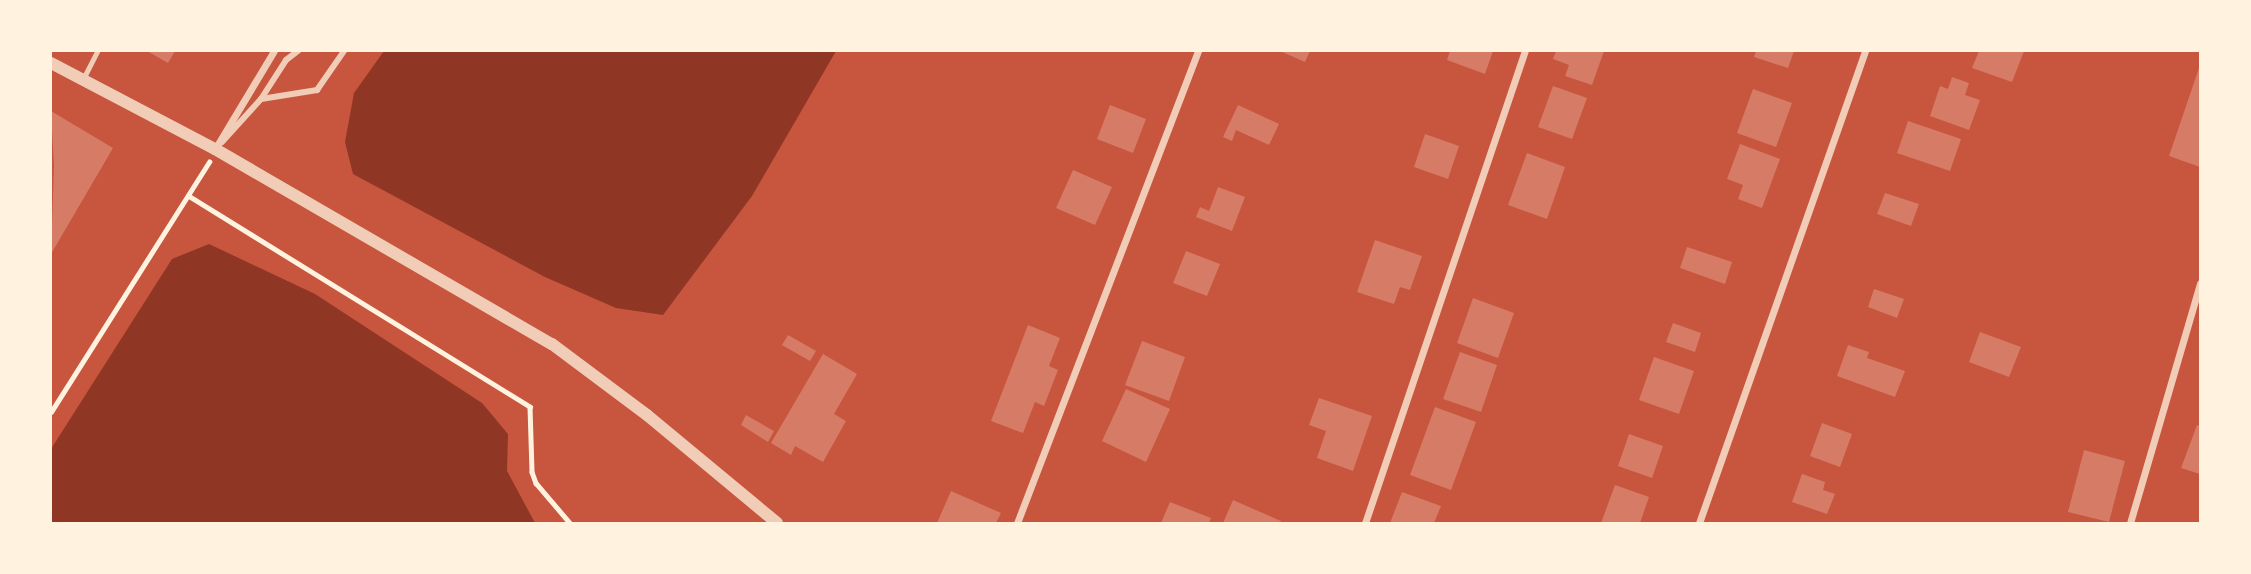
<!DOCTYPE html>
<style>
body{margin:0}
#map{position:relative;width:2251px;height:574px;overflow:hidden;background:#c8553d;font-family:Montserrat,sans-serif}
div>[style]{position:absolute}
[style*='--x']{left:calc(var(--x)*1px);top:calc(var(--y)*1px);width:calc(var(--w)*1px);rotate:calc(var(--a)*1deg)}
.water>*{inset:0;background:#8f3625}
.building>*{inset:0;background:#d67c66}
.path>*{height:4.5px;margin:-2.25px;padding:0 2.25px;transform-origin:2.25px;border-radius:2.25px;background:#fff3e0}
.service>*{height:5px;margin:-2.5px;padding:0 2.5px;transform-origin:2.5px;border-radius:2.5px;background:#f1ccb7}
.pedestrian>*{height:6px;margin:-3px;padding:0 3px;transform-origin:3px;border-radius:3px;background:#f1ccb7}
.minor>*{height:7px;margin:-3.5px;padding:0 3.5px;transform-origin:3.5px;border-radius:3.5px;background:#f1ccb7}
.tertiary>*{height:12px;margin:-6px;padding:0 6px;transform-origin:6px;border-radius:6px;background:#f1ccb7}
span{translate:-50% -50%;white-space:nowrap;text-align:center;line-height:1.15;-webkit-text-stroke:6px #fff3e0;paint-order:stroke}
.frame{position:absolute;inset:0;border:52px solid #fff3e0;pointer-events:none}
</style>
<div id="map">
<div class="water">
<div style="clip-path:polygon(384px 51px,836px 51px,752px 196px,663px 315px,616px 308px,545px 277px,353px 174px,345px 142px,354px 93px)"></div>
<div style="clip-path:polygon(209px 244px,315px 294px,482px 403px,508px 434px,507px 471px,535px 523px,51px 523px,51px 449px,172px 259px)"></div>
</div>
<div class="building">
<div style="clip-path:polygon(147px 51px,175px 51px,168px 63px)"></div>
<div style="clip-path:polygon(1280px 51px,1310px 51px,1305px 62px)"></div>
<div style="clip-path:polygon(1450px 51px,1493px 51px,1485px 74px,1447px 60px)"></div>
<div style="clip-path:polygon(1556px 51px,1604px 51px,1592px 85px,1565px 76px,1569px 65px,1553px 59px)"></div>
<div style="clip-path:polygon(1756px 51px,1794px 51px,1788px 68px,1754px 57px)"></div>
<div style="clip-path:polygon(1979px 51px,2024px 51px,2012px 82px,1972px 68px)"></div>
<div style="clip-path:polygon(2200px 65px,2200px 167px,2169px 156px)"></div>
<div style="clip-path:polygon(1952px 77px,1969px 83px,1965px 95px,1980px 100px,1969px 130px,1930px 116px,1940px 86px,1948px 89px)"></div>
<div style="clip-path:polygon(1553px 86px,1587px 98px,1572px 139px,1538px 127px)"></div>
<div style="clip-path:polygon(1753px 89px,1792px 103px,1776px 147px,1737px 133px)"></div>
<div style="clip-path:polygon(1110px 105px,1146px 119px,1133px 153px,1097px 139px)"></div>
<div style="clip-path:polygon(1238px 105px,1279px 124px,1269px 145px,1236px 130px,1232px 141px,1223px 137px)"></div>
<div style="clip-path:polygon(51px 111px,113px 148px,51px 254px,54px 166px)"></div>
<div style="clip-path:polygon(1908px 121px,1961px 139px,1950px 171px,1897px 153px)"></div>
<div style="clip-path:polygon(1425px 134px,1459px 146px,1448px 179px,1414px 167px)"></div>
<div style="clip-path:polygon(1740px 144px,1780px 159px,1762px 208px,1738px 199px,1743px 185px,1727px 179px)"></div>
<div style="clip-path:polygon(1527px 153px,1565px 167px,1547px 219px,1508px 205px)"></div>
<div style="clip-path:polygon(1073px 170px,1112px 187px,1095px 225px,1056px 208px)"></div>
<div style="clip-path:polygon(1218px 187px,1245px 197px,1232px 231px,1196px 217px,1200px 207px,1209px 211px)"></div>
<div style="clip-path:polygon(1885px 193px,1919px 204px,1911px 226px,1877px 214px)"></div>
<div style="clip-path:polygon(1375px 240px,1422px 256px,1410px 290px,1400px 287px,1394px 304px,1357px 292px)"></div>
<div style="clip-path:polygon(1687px 247px,1732px 262px,1725px 284px,1680px 268px)"></div>
<div style="clip-path:polygon(1186px 251px,1220px 264px,1207px 296px,1173px 283px)"></div>
<div style="clip-path:polygon(1874px 289px,1904px 299px,1897px 318px,1868px 307px)"></div>
<div style="clip-path:polygon(1473px 298px,1514px 313px,1498px 358px,1457px 343px)"></div>
<div style="clip-path:polygon(1673px 323px,1701px 333px,1695px 352px,1666px 342px)"></div>
<div style="clip-path:polygon(1028px 325px,1060px 338px,1049px 366px,1058px 370px,1044px 406px,1035px 402px,1023px 433px,991px 421px)"></div>
<div style="clip-path:polygon(1980px 332px,2021px 347px,2009px 377px,1969px 362px)"></div>
<div style="clip-path:polygon(788px 335px,816px 351px,810px 361px,782px 345px)"></div>
<div style="clip-path:polygon(1142px 341px,1185px 357px,1169px 401px,1125px 385px)"></div>
<div style="clip-path:polygon(1848px 345px,1869px 352px,1867px 358px,1905px 371px,1895px 397px,1837px 376px)"></div>
<div style="clip-path:polygon(1460px 352px,1497px 365px,1481px 412px,1443px 399px)"></div>
<div style="clip-path:polygon(823px 354px,857px 374px,834px 414px,846px 421px,823px 462px,795px 446px,791px 455px,771px 443px)"></div>
<div style="clip-path:polygon(1654px 357px,1694px 371px,1679px 414px,1639px 400px)"></div>
<div style="clip-path:polygon(1126px 389px,1170px 409px,1146px 462px,1102px 441px)"></div>
<div style="clip-path:polygon(1319px 398px,1372px 416px,1353px 471px,1317px 458px,1326px 431px,1309px 425px)"></div>
<div style="clip-path:polygon(1435px 407px,1476px 422px,1451px 490px,1410px 475px)"></div>
<div style="clip-path:polygon(746px 415px,774px 431px,768px 442px,741px 425px)"></div>
<div style="clip-path:polygon(1822px 423px,1852px 434px,1840px 467px,1810px 456px)"></div>
<div style="clip-path:polygon(2197px 425px,2200px 426px,2200px 474px,2181px 468px)"></div>
<div style="clip-path:polygon(1629px 434px,1663px 446px,1652px 478px,1618px 466px)"></div>
<div style="clip-path:polygon(2084px 450px,2125px 461px,2109px 522px,2068px 512px)"></div>
<div style="clip-path:polygon(1802px 474px,1825px 482px,1823px 490px,1835px 494px,1827px 514px,1792px 502px)"></div>
<div style="clip-path:polygon(1615px 485px,1649px 497px,1640px 523px,1601px 523px)"></div>
<div style="clip-path:polygon(951px 491px,1001px 513px,996px 523px,937px 523px)"></div>
<div style="clip-path:polygon(1402px 492px,1441px 506px,1434px 523px,1390px 523px)"></div>
<div style="clip-path:polygon(1233px 500px,1281px 521px,1280px 523px,1223px 523px)"></div>
<div style="clip-path:polygon(1170px 502px,1211px 518px,1209px 523px,1161px 523px)"></div>
</div>
<div class="path">
<div style="--x:189;--y:196;--w:401;--a:31.7"></div>
<div style="--x:530;--y:407;--w:65;--a:88.2"></div>
<div style="--x:532;--y:472;--w:12;--a:70"></div>
<div style="--x:536;--y:483;--w:52;--a:49.6"></div>
<div style="--x:51;--y:412;--w:296;--a:-57.7"></div>
</div>
<div class="service">
<div style="--x:83;--y:79;--w:31;--a:-63"></div>
</div>
<div class="pedestrian">
<div style="--x:261;--y:99;--w:46;--a:-57.3"></div>
<div style="--x:286;--y:60;--w:15;--a:-37"></div>
<div style="--x:222;--y:142;--w:58;--a:-47.8"></div>
<div style="--x:261;--y:99;--w:57;--a:-9.1"></div>
<div style="--x:317;--y:90;--w:47;--a:-55.3"></div>
</div>
<div class="minor">
<div style="--x:215;--y:149;--w:114;--a:-59"></div>
<div style="--x:1017;--y:523;--w:506;--a:-69.02"></div>
<div style="--x:1365;--y:523;--w:498;--a:-71.3"></div>
<div style="--x:1699;--y:523;--w:500;--a:-70.62"></div>
<div style="--x:2130;--y:523;--w:250;--a:-73.7"></div>
</div>
<div class="tertiary">
<div style="--x:51;--y:63;--w:185;--a:27.7"></div>
<div style="--x:215;--y:149;--w:389;--a:30.1"></div>
<div style="--x:552;--y:344;--w:119;--a:36.8"></div>
<div style="--x:647;--y:415;--w:169;--a:39.7"></div>
</div>
<div class="frame"></div>
</div>
